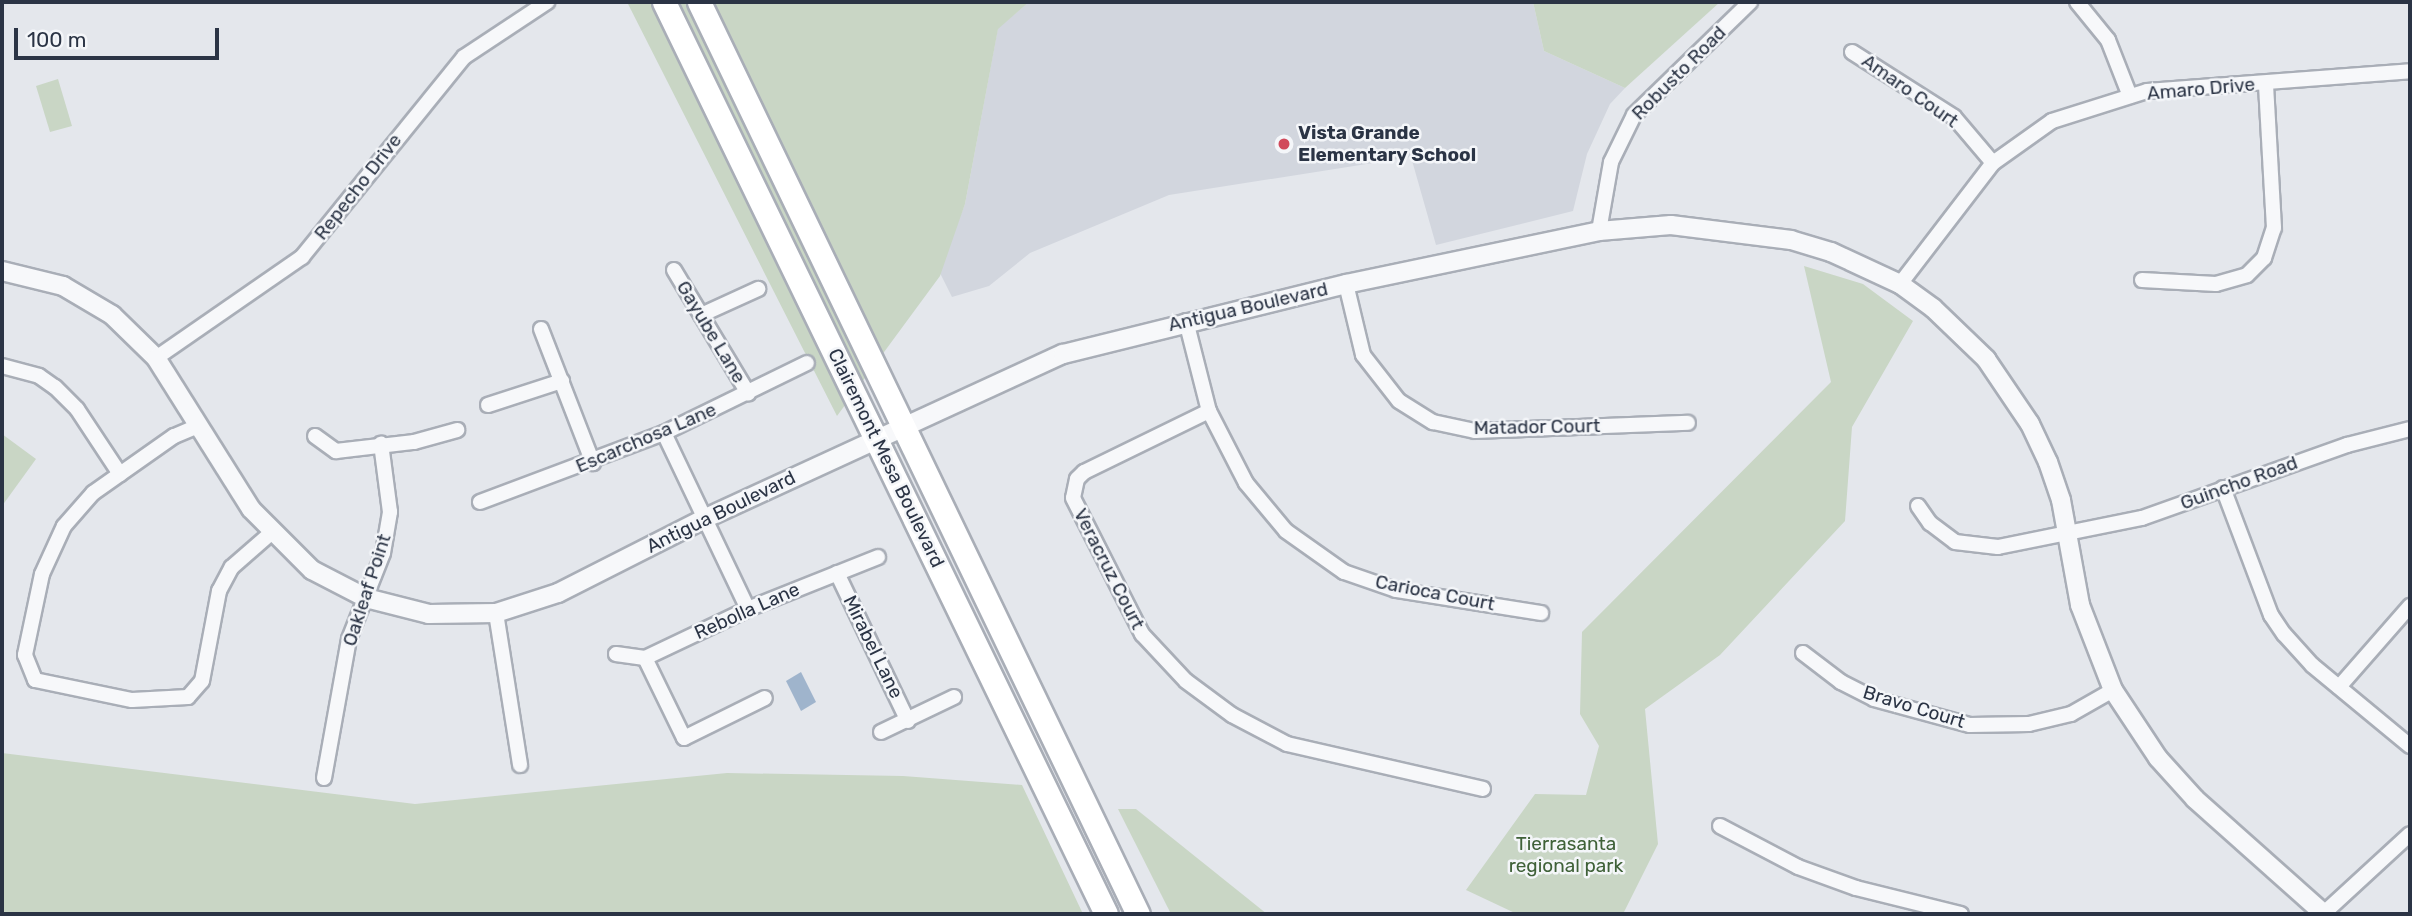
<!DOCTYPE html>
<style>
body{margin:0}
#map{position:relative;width:2412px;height:916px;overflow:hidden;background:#e4e7ec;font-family:Rubik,sans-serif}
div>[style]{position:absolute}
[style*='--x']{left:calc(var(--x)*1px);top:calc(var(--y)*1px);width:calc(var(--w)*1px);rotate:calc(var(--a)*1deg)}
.built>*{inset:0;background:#d2d6de}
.green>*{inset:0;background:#c9d6c5}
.water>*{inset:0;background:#9fb4cc}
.roads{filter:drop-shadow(2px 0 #a9aeb7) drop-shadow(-2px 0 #a9aeb7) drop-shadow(0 2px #a9aeb7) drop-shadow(0 -2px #a9aeb7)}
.minor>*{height:14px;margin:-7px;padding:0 7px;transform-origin:7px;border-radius:7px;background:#f7f8fa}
.tertiary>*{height:18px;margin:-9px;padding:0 9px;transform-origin:9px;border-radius:9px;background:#f7f8fa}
.primary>*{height:23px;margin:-11.5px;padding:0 11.5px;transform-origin:11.5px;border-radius:11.5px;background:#fff}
.dots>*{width:19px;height:19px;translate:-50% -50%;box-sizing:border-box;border:4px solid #f4f6f9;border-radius:50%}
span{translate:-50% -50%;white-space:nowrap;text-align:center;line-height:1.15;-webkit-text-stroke:5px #f4f6f9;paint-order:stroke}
.street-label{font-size:19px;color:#2b3445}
.poi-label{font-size:19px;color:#2b3445;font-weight:700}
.left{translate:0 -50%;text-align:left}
.park-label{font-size:19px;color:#3f6138}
.frame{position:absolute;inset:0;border:4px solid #2b3445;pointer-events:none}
.scale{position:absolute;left:14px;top:28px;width:205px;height:32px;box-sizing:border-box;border:4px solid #2b3445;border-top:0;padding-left:9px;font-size:21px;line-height:24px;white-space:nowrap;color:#2b3445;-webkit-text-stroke:5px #f4f6f9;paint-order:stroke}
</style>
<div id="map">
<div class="built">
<div style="clip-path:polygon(1029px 2px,1533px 2px,1544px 51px,1625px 88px,1610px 104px,1587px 154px,1573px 211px,1436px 245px,1411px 157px,1169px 195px,1030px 253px,989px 286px,952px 297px,939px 271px,965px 204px,998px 28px)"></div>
</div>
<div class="green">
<div style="clip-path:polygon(627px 2px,1029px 2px,998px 29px,965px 204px,940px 276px,837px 416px)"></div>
<div style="clip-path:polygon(1533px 2px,1720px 2px,1625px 88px,1544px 51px)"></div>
<div style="clip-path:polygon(58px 79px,72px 126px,50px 132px,36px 86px)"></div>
<div style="clip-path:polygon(1804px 266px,1863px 284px,1913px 321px,1852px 427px,1845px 521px,1720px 655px,1645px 709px,1658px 844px,1623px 914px,1517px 914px,1466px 890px,1535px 794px,1586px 795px,1599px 746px,1580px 714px,1582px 632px,1831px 382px)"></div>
<div style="clip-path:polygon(2px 434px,36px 459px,2px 506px)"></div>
<div style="clip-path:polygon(2px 753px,415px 804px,727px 773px,903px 776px,1022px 785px,1083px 914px,2px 914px)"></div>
<div style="clip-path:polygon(1118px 809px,1136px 809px,1267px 914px,1171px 914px)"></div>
</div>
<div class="water">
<div style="clip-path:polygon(801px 672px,816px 702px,801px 711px,786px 681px)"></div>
</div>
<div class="roads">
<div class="minor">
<div style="--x:2077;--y:2;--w:49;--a:50.8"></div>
<div style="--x:2108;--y:40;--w:60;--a:68.6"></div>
<div style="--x:1852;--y:52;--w:121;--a:32.5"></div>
<div style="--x:1954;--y:117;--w:60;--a:49.7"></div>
<div style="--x:1599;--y:231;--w:70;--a:-80.1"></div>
<div style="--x:1611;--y:162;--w:52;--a:-63.9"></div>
<div style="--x:1634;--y:115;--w:162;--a:-44.2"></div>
<div style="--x:674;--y:270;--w:144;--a:59"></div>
<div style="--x:2142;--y:280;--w:74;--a:3.1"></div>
<div style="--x:2216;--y:284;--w:32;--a:-16"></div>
<div style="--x:2247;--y:275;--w:24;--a:-45"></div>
<div style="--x:2264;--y:258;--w:32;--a:-72"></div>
<div style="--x:2274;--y:228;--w:145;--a:-93.2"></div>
<div style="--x:1346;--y:284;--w:73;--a:76.5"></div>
<div style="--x:1363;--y:355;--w:58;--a:52"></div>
<div style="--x:1399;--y:401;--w:40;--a:32"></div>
<div style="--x:1433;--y:422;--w:43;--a:12.1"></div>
<div style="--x:1475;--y:431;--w:213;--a:-2.2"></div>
<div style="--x:1900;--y:284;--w:153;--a:-52.5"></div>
<div style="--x:1993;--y:163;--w:72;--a:-35.4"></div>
<div style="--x:2052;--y:121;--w:100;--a:-17.5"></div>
<div style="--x:2147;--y:91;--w:264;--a:-4.3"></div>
<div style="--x:701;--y:315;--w:63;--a:-24.5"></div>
<div style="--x:1186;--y:321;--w:93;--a:75.7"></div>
<div style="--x:1209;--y:411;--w:81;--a:62.8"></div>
<div style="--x:1246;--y:483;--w:62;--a:50.2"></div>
<div style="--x:1286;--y:531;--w:71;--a:35.3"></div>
<div style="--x:1344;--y:572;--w:55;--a:19.1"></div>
<div style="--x:1396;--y:590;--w:147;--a:9"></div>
<div style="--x:541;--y:329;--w:144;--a:68.8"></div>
<div style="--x:156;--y:358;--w:178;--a:-34.7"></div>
<div style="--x:302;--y:257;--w:257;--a:-51"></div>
<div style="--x:464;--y:57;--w:100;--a:-33.5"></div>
<div style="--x:2;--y:366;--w:38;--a:15"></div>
<div style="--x:39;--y:376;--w:19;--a:35"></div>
<div style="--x:55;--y:387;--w:31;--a:45"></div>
<div style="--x:77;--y:409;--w:78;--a:56.5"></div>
<div style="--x:488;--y:405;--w:78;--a:-18"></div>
<div style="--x:1209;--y:411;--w:139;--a:154"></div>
<div style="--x:1084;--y:472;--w:10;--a:135"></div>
<div style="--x:1077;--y:479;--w:19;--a:102"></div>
<div style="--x:1073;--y:498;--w:153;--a:63.1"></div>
<div style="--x:1142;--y:634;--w:64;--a:46.9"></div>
<div style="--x:1186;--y:681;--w:57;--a:36.5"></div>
<div style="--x:1232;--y:715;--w:62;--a:27.8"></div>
<div style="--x:1287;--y:744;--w:201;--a:12.9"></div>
<div style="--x:198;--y:426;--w:26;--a:157"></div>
<div style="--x:174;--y:436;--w:99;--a:144.9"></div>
<div style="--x:93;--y:493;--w:44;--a:131.3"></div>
<div style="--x:64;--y:526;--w:53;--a:114.6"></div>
<div style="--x:42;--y:574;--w:83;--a:101.9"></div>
<div style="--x:25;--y:655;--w:27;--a:68"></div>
<div style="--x:35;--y:680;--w:99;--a:11.7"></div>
<div style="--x:132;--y:700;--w:56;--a:-3.1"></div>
<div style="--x:188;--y:697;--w:21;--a:-49"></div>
<div style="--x:202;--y:681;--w:92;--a:-79.3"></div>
<div style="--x:219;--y:591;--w:27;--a:-62"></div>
<div style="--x:232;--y:567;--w:52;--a:-41.1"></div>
<div style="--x:664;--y:433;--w:195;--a:64.5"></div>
<div style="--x:315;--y:436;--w:26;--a:36"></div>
<div style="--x:336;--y:451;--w:79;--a:-6.6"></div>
<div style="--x:414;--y:442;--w:45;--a:-15.6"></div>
<div style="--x:2223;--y:488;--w:136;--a:69.3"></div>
<div style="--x:2271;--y:615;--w:23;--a:56"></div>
<div style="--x:2284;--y:634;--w:42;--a:47.9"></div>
<div style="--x:2312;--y:665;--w:127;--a:39.6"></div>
<div style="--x:480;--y:502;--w:197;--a:-20.6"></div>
<div style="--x:664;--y:433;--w:159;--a:-26.1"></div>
<div style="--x:1918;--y:506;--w:21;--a:55"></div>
<div style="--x:1930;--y:523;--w:31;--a:37"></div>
<div style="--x:1955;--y:542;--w:43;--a:6.6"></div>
<div style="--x:1998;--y:547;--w:147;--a:-11.4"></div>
<div style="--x:2142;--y:518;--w:218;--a:-19.6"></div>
<div style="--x:2347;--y:445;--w:65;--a:-14.3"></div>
<div style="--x:837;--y:573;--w:164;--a:64.4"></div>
<div style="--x:496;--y:613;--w:154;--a:81"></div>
<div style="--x:1803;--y:653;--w:48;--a:37.3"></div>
<div style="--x:1841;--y:682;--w:37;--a:27"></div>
<div style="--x:1874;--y:699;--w:99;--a:15.2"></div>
<div style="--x:1970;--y:725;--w:59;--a:-1"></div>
<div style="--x:2029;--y:724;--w:43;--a:-13.4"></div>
<div style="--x:2071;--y:714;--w:48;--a:-29.7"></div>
<div style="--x:616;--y:654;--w:29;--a:8"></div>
<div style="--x:645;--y:658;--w:114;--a:-25.4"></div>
<div style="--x:748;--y:609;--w:140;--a:-21.8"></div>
<div style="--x:645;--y:658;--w:89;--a:64"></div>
<div style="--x:684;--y:738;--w:90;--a:-26.3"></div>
<div style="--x:2339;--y:687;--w:108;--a:-48.8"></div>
<div style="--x:881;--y:732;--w:81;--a:-25.6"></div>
<div style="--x:324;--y:778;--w:141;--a:-79.8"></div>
<div style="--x:349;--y:639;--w:92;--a:-68.4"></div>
<div style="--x:383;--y:553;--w:42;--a:-80.3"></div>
<div style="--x:390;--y:512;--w:69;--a:-97.5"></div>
<div style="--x:1720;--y:826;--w:88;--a:27.7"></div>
<div style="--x:1798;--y:867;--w:62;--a:19.9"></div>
<div style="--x:1856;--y:888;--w:108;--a:13.9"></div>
<div style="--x:2323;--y:914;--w:118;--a:-42.6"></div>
</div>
<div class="tertiary">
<div style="--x:2;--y:271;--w:63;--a:13.8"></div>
<div style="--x:63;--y:286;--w:57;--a:30.6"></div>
<div style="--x:112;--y:315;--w:62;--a:44.3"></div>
<div style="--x:156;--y:358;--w:178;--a:57.8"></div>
<div style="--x:251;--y:509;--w:86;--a:45"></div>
<div style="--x:312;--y:570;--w:61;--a:27.4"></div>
<div style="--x:366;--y:598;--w:65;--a:14.3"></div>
<div style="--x:429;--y:614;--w:67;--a:-0.9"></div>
<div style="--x:496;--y:613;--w:65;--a:-17.9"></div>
<div style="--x:558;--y:593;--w:166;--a:-26.9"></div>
<div style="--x:706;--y:518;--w:393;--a:-24.7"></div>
<div style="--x:1063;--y:354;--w:292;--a:-13.9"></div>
<div style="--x:1346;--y:284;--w:258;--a:-11.8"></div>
<div style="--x:1599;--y:231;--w:72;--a:-4.8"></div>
<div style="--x:1671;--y:225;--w:121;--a:7.1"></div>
<div style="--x:1791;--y:240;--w:42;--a:16.7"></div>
<div style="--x:1831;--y:252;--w:76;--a:24.9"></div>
<div style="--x:1900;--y:284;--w:41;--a:36"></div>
<div style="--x:1933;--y:308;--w:74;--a:43.9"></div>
<div style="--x:1986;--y:359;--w:78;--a:55.9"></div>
<div style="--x:2030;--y:424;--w:42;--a:64.7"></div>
<div style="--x:2048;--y:462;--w:40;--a:71.1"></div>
<div style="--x:2061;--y:500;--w:107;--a:79.7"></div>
<div style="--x:2080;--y:605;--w:91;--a:68.8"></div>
<div style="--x:2113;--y:690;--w:82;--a:56.5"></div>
<div style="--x:2158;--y:758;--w:55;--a:47.9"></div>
<div style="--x:2195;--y:799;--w:173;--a:41.7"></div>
</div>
<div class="primary">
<div style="--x:664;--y:2;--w:1013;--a:64.14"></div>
<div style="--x:699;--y:2;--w:1012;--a:64.3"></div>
</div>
</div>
<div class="dots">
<div style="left:1284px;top:144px;background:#d1495b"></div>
</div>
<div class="street-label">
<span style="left:1679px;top:73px;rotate:-45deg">Robusto Road</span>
<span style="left:2201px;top:89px;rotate:-5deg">Amaro Drive</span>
<span style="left:1910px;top:91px;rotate:35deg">Amaro Court</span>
<span style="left:358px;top:187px;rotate:-52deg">Repecho Drive</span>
<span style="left:1248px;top:307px;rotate:-13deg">Antigua Boulevard</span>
<span style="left:711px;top:332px;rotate:59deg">Gayube Lane</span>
<span style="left:1537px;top:427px;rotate:-1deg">Matador Court</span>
<span style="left:646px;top:438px;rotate:-23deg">Escarchosa Lane</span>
<span style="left:886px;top:458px;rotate:64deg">Clairemont Mesa Boulevard</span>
<span style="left:2239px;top:483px;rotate:-20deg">Guincho Road</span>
<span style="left:721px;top:512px;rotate:-26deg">Antigua Boulevard</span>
<span style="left:1109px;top:569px;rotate:63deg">Veracruz Court</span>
<span style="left:367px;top:590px;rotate:-72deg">Oakleaf Point</span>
<span style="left:1435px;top:593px;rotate:11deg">Carioca Court</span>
<span style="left:747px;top:611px;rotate:-24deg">Rebolla Lane</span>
<span style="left:873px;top:647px;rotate:64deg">Mirabel Lane</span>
<span style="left:1914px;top:707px;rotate:17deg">Bravo Court</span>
</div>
<div class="poi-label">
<span class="left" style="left:1298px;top:144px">Vista Grande<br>Elementary School</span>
</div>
<div class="park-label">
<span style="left:1566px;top:855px">Tierrasanta<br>regional park</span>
</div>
<div class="frame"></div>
<div class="scale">100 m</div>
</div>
